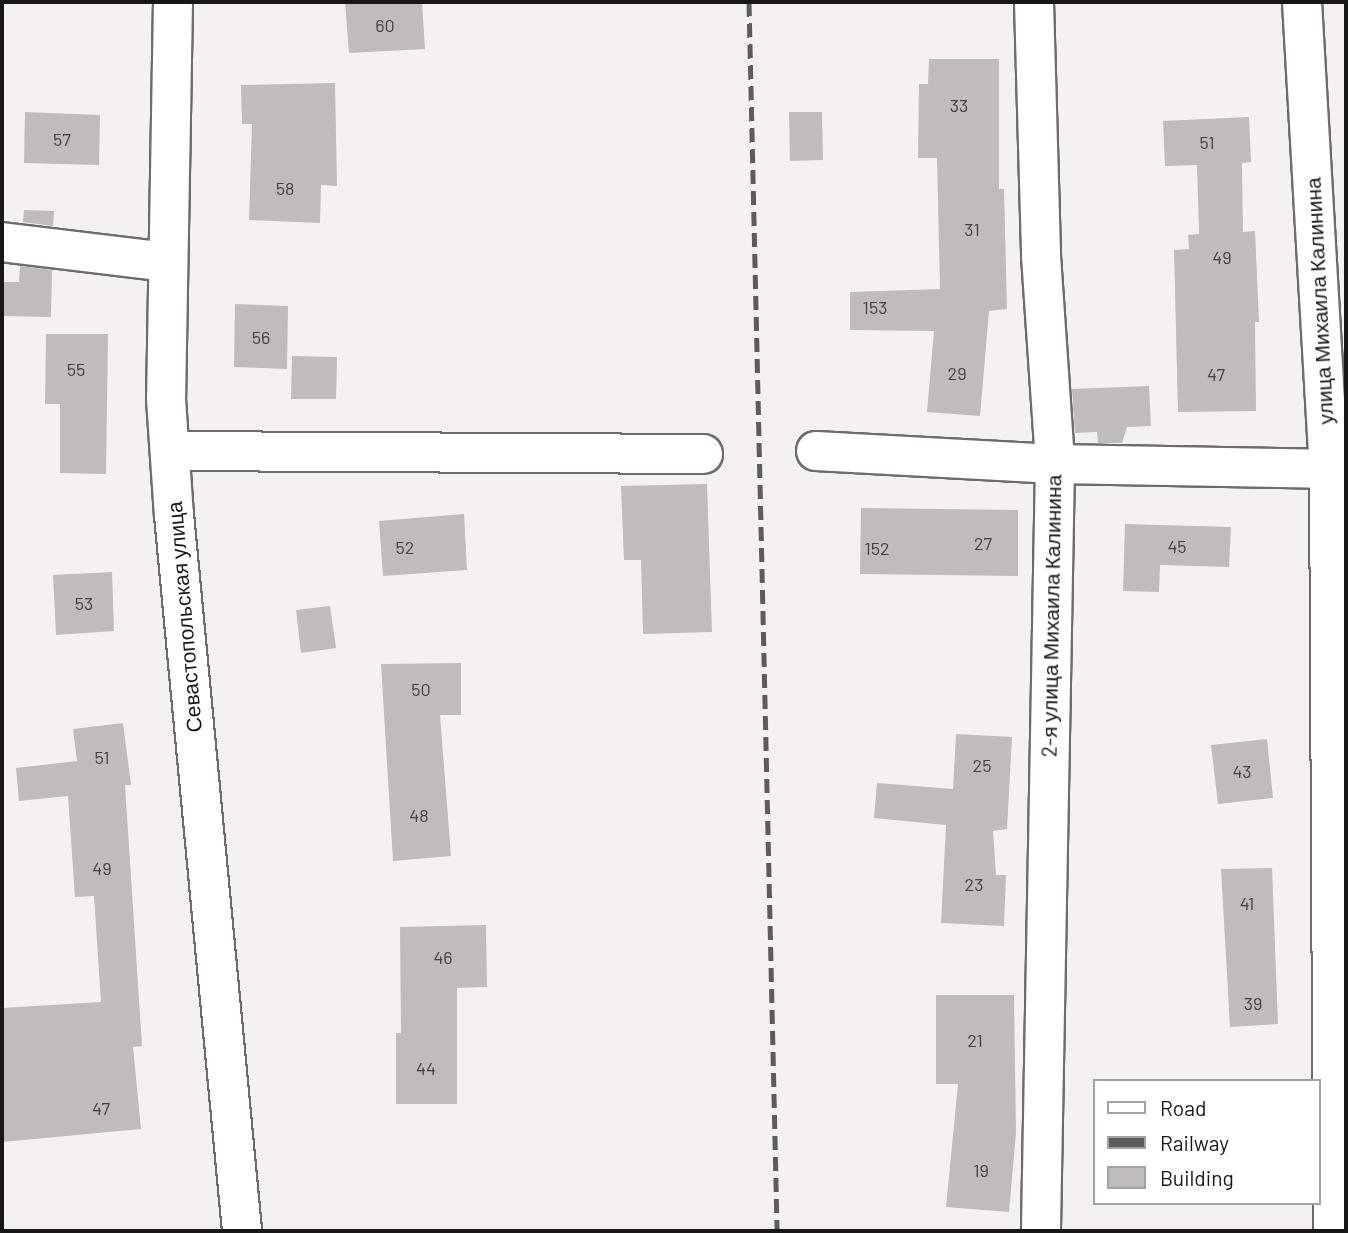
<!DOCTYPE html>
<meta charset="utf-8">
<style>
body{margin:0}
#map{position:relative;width:1348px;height:1233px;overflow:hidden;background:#f5f1f1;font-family:Barlow,sans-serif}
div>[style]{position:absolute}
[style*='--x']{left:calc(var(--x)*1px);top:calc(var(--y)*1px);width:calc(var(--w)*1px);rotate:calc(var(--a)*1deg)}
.building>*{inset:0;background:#c0bcbc}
.roads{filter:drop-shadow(2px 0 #6e6b6b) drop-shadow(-2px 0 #6e6b6b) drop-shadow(0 2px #6e6b6b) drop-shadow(0 -2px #6e6b6b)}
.minor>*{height:38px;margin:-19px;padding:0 19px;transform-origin:19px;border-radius:19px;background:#fff}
.rail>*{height:5px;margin-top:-2.5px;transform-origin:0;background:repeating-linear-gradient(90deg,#5d5b5b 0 14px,transparent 0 21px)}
span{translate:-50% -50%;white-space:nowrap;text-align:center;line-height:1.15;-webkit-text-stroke:7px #fff;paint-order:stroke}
.number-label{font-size:18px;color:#424040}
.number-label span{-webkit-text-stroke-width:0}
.street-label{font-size:21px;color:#181617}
.frame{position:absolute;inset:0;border:4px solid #181617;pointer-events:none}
.legend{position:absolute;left:1093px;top:1079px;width:228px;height:126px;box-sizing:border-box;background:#fff;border:2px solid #a3a2a2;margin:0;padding:9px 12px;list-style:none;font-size:21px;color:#181617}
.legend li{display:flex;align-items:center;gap:14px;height:35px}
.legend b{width:35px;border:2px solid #a3a2a2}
</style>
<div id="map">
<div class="building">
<div style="clip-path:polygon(345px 2px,422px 2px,425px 49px,349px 53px)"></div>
<div style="clip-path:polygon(929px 59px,999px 59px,999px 189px,1004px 189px,1007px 309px,989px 311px,980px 416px,927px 412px,934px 331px,850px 330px,850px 292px,940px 289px,937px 158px,918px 158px,919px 84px,928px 84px)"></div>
<div style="clip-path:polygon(335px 83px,337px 186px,321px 185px,320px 223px,249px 220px,252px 124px,242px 124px,241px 85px)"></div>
<div style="clip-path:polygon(25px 112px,100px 115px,99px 165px,24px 163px)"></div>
<div style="clip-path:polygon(789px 112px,822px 112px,823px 160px,790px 161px)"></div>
<div style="clip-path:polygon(1249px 117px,1251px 162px,1242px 163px,1243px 232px,1255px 231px,1259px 322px,1255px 322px,1256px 411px,1178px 412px,1174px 250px,1189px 249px,1188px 235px,1199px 234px,1197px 165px,1165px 166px,1163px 121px)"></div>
<div style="clip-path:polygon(24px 210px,54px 211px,53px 226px,23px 222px)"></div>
<div style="clip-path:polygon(20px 266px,52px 270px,51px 317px,2px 316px,2px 282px,19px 282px)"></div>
<div style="clip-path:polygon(235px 304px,288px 306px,287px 369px,234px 367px)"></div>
<div style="clip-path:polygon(46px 334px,108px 334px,106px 474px,60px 473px,60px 404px,45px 404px)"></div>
<div style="clip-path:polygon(292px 356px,337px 357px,336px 399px,291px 399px)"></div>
<div style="clip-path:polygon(1149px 386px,1151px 426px,1127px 427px,1122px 443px,1098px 443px,1097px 432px,1075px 433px,1072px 389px)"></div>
<div style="clip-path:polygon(707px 484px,712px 632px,643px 634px,641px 560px,624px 560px,621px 486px)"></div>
<div style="clip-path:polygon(861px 508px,1018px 510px,1018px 576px,860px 574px)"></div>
<div style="clip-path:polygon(464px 514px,467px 570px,383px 576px,379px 521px)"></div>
<div style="clip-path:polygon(1125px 524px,1231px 527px,1229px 567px,1160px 565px,1159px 592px,1123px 591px)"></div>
<div style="clip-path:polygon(112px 572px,114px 631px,56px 635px,53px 575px)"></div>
<div style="clip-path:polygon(330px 606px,336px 648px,301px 653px,296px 610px)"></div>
<div style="clip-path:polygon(461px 663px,461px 715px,440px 715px,451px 856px,393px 861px,381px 664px)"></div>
<div style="clip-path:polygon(123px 723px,131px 785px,125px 785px,142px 1046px,133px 1047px,141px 1129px,2px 1142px,2px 1008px,101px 1002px,94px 896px,75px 897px,68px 796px,19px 801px,16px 768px,77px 761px,73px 729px)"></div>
<div style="clip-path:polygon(956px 734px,1012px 737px,1007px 829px,993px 831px,996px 875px,1006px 875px,1004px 926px,941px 923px,946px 825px,874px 818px,877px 783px,953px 789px)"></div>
<div style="clip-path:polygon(1267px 739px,1273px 798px,1218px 804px,1211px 745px)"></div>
<div style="clip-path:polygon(1272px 868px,1278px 1024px,1230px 1027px,1221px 869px)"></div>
<div style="clip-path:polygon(486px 925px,487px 987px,457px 988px,457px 1104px,396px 1104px,396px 1033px,401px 1033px,400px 927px)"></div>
<div style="clip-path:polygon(936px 995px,1014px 995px,1016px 1133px,1009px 1212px,946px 1207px,958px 1084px,936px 1084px)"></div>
</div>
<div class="roads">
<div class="minor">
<div style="--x:173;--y:2;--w:397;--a:91"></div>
<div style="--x:166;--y:399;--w:116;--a:86.1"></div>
<div style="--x:174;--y:515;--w:719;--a:84.57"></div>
<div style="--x:1034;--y:2;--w:254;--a:88.4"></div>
<div style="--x:1041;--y:256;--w:208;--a:86.1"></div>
<div style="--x:1055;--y:464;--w:767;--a:91.05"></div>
<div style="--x:1302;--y:2;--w:468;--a:86.7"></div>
<div style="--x:1329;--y:469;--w:762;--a:89.7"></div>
<div style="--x:2;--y:242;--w:167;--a:6.9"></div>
<div style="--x:170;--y:451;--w:533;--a:0.32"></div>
<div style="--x:816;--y:451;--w:239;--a:3.1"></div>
<div style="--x:1055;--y:464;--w:291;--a:1"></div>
</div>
</div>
<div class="rail">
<div style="--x:749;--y:2;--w:1229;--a:88.69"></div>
</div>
<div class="number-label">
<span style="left:385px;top:25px">60</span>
<span style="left:959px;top:105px">33</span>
<span style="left:62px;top:139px">57</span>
<span style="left:1207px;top:142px">51</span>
<span style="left:285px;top:188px">58</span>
<span style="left:972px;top:229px">31</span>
<span style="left:1222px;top:257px">49</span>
<span style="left:875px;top:307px">153</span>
<span style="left:261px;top:337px">56</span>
<span style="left:76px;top:369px">55</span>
<span style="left:957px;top:373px">29</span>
<span style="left:1216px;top:374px">47</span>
<span style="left:983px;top:543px">27</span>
<span style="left:1177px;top:546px">45</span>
<span style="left:405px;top:547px">52</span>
<span style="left:877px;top:548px">152</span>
<span style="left:84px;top:603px">53</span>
<span style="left:421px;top:689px">50</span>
<span style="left:102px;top:757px">51</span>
<span style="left:982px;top:765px">25</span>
<span style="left:1242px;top:771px">43</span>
<span style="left:419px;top:815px">48</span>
<span style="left:102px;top:868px">49</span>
<span style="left:974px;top:884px">23</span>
<span style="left:1247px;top:903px">41</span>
<span style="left:443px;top:957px">46</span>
<span style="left:1253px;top:1003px">39</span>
<span style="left:975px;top:1040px">21</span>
<span style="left:426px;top:1068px">44</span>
<span style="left:101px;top:1108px">47</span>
<span style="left:981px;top:1170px">19</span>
</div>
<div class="street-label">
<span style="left:1319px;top:301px;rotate:-93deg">улица Михаила Калинина</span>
<span style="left:1051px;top:616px;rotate:-89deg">2-я улица Михаила Калинина</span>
<span style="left:184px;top:617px;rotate:-95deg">Севастопольская улица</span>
</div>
<div class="frame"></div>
<ul class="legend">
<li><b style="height:9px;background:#fff"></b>Road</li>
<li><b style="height:9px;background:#5d5b5b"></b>Railway</li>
<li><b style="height:19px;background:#c0bcbc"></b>Building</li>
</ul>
</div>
